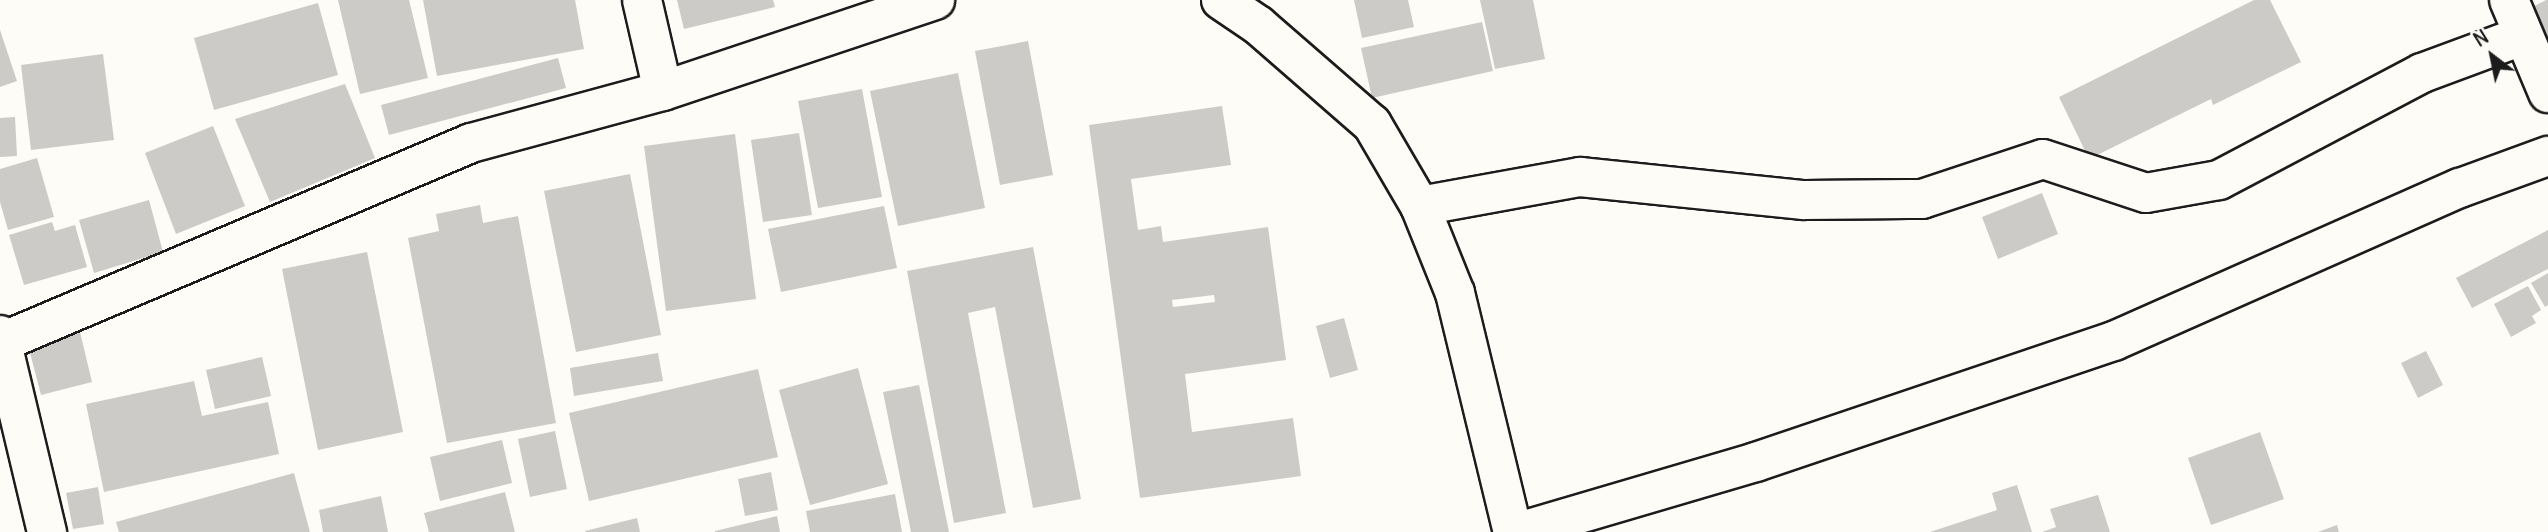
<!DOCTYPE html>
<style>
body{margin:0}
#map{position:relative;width:2548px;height:532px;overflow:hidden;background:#fdfcf7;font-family:Delius,sans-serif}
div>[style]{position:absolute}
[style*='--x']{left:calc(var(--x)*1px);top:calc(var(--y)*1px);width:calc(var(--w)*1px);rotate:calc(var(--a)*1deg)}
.building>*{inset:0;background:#cccbc8}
.roads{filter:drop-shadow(2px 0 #1c1c1c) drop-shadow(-2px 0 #1c1c1c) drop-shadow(0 2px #1c1c1c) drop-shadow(0 -2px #1c1c1c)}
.street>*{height:38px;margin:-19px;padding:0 19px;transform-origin:19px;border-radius:19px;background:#fdfcf7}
.secondary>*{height:38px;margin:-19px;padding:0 19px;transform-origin:19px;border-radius:19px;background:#fdfcf7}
span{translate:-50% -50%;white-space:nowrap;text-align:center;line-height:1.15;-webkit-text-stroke:5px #fdfcf7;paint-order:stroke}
.north{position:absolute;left:2457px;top:21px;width:70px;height:70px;-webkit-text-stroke:5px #fdfcf7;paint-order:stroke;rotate:328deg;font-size:19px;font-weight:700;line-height:28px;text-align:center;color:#1c1c1c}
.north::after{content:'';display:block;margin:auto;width:24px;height:32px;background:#1c1c1c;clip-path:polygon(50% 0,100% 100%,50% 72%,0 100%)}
</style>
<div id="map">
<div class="building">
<div style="clip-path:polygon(338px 0,409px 0,428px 78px,360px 94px)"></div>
<div style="clip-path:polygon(423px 0,575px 0,584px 49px,437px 76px)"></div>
<div style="clip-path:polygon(677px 0,773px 0,775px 7px,684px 29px)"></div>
<div style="clip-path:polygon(1354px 0,1408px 0,1414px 27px,1362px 38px)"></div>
<div style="clip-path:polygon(1480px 0,1533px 0,1545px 59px,1495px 69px)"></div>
<div style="clip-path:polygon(2254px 0,2270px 0,2301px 62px,2213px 105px,2211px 99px,2089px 159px,2059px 97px)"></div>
<div style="clip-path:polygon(2546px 0,2548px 0,2548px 54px,2525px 11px)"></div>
<div style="clip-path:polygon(318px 3px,338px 75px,214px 110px,194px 38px)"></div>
<div style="clip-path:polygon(1482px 22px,1493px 71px,1372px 98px,1361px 48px)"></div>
<div style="clip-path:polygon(0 30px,17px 81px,0 87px)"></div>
<div style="clip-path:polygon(1028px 41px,1053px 175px,1000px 185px,975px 51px)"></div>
<div style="clip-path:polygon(103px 54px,114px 140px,31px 150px,21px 65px)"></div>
<div style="clip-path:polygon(558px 58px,566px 88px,389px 135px,381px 105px)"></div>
<div style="clip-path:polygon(958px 73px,985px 208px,898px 226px,870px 91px)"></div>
<div style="clip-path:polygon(345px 84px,375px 158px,270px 202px,235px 119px)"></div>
<div style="clip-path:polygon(862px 89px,882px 197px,818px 208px,798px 101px)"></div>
<div style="clip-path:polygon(evenodd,1222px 106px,1231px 165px,1131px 179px,1138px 230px,1161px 226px,1163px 242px,1268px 227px,1286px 360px,1185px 374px,1192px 432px,1293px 418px,1301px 476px,1140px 498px,1089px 125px,1222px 106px,1214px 295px,1215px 302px,1173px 307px,1172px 300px,1214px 295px)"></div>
<div style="clip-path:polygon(15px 117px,17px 156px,0 157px,0 118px)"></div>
<div style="clip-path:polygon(213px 126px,245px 206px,176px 234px,145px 153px)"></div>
<div style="clip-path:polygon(799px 133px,812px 215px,763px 222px,751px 140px)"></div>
<div style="clip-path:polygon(735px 134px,756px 299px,666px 311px,644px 146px)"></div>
<div style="clip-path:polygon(37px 158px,54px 217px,8px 230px,0 202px,0 169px)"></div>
<div style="clip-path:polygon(630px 174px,661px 335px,576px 352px,544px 191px)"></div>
<div style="clip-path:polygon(2042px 193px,2058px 234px,1998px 259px,1982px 217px)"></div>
<div style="clip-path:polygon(149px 200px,163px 252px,94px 273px,79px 220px)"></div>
<div style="clip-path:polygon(480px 205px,483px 223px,518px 216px,556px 423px,447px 443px,408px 238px,439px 231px,436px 214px)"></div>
<div style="clip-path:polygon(884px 206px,897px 268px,781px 292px,768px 229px)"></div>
<div style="clip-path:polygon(52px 222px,55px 231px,75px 225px,87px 267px,24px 285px,9px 235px)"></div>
<div style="clip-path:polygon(2548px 230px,2548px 269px,2472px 308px,2456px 278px)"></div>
<div style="clip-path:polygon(1033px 247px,1081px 499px,1033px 508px,995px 307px,968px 313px,1006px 513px,954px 523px,907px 271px)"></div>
<div style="clip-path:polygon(367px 252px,403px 432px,318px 450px,282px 269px)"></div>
<div style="clip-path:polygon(2548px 273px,2548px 305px,2545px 307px,2531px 283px)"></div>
<div style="clip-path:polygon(2528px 286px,2541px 310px,2532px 316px,2536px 323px,2511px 337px,2494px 304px)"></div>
<div style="clip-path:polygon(1344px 318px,1358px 370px,1330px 378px,1316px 326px)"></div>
<div style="clip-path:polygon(80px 332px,92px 382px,41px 395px,28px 345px)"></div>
<div style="clip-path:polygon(2426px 351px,2443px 385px,2418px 398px,2401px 363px)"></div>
<div style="clip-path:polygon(658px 353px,663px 381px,574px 396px,570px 368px)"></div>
<div style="clip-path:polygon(262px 357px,271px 396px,215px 409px,206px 370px)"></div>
<div style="clip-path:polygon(858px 368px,888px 484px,810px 505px,779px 390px)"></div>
<div style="clip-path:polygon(758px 369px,778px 457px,589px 501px,569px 413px)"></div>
<div style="clip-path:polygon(194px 381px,202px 416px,268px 402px,279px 454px,104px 492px,86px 404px)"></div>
<div style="clip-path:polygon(919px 385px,949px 532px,911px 532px,883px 392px)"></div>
<div style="clip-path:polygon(555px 431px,567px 489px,530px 497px,518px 439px)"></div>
<div style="clip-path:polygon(2260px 432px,2284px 499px,2211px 525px,2188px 458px)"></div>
<div style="clip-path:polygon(502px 440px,512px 483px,440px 501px,430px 457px)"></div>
<div style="clip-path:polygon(771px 472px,778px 510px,745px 516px,738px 479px)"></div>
<div style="clip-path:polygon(294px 473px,310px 532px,119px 532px,116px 522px)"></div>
<div style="clip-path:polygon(2017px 485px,2032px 532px,1930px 532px,1997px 510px,1992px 493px)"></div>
<div style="clip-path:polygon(98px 487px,104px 524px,73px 529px,66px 493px)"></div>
<div style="clip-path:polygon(505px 492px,515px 532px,429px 532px,424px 513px)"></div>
<div style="clip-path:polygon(895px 494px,902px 532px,810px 532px,806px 511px)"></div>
<div style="clip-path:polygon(2098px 495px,2110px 532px,2042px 532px,2056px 527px,2050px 509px)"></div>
<div style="clip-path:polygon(381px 496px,388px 532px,323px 532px,319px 510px)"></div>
<div style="clip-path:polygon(777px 516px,780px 532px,715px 532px,715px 531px)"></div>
<div style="clip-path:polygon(637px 518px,640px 532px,585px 532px,585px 531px)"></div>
<div style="clip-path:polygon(2337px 525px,2339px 532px,2318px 532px)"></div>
</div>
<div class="roads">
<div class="street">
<div style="--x:642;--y:0;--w:93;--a:77"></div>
<div style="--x:1221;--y:0;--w:45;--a:34"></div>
<div style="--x:1258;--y:25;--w:151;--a:41"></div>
<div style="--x:1372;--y:124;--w:95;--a:59.7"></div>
<div style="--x:1420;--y:206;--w:94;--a:68.1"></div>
<div style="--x:1455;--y:293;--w:246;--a:76.4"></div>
<div style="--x:2509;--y:0;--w:101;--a:67.2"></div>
<div style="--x:1420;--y:206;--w:163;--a:-10.3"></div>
<div style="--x:1580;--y:177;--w:225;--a:5.9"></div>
<div style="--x:1804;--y:200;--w:118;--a:-0.5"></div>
<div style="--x:1922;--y:199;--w:127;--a:-18.3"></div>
<div style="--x:2043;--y:159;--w:108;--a:18.3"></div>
<div style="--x:2146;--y:193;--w:74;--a:-10.1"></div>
<div style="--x:2219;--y:180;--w:229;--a:-27.8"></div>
<div style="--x:2422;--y:73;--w:107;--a:-20.3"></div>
<div style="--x:0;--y:335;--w:203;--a:76.6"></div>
<div style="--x:2;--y:342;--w:509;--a:-22.99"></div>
<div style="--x:471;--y:143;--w:199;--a:-15.2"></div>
<div style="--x:663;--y:91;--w:287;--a:-18.5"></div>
</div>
<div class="secondary">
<div style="--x:1518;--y:532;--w:248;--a:-16.4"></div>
<div style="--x:1756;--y:462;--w:378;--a:-18.7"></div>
<div style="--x:2114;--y:341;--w:378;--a:-23.9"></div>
<div style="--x:2460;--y:188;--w:94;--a:-20"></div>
</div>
</div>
<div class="north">N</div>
</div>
